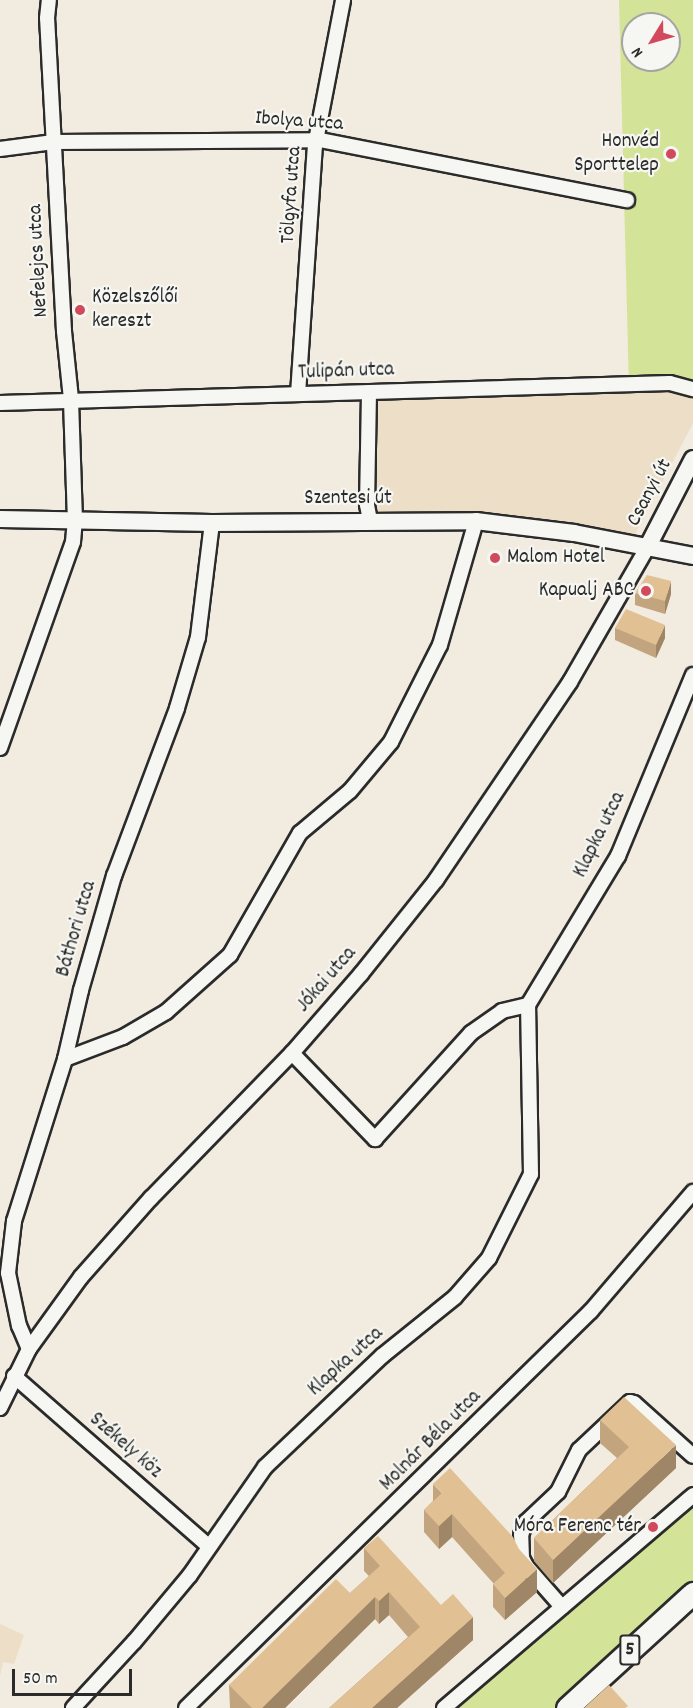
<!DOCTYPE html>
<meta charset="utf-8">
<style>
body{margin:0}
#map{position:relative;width:693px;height:1708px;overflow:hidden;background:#f2ebdf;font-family:Dekko,sans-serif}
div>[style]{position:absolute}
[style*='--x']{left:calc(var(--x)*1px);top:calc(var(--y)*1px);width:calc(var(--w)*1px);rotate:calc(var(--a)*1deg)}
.built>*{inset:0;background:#eddec8}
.green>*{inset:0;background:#d3e397}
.roads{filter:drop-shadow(2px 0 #2b2b2b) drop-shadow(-2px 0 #2b2b2b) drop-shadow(0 2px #2b2b2b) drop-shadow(0 -2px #2b2b2b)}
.minor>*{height:14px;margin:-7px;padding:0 7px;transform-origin:7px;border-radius:7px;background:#f6f6f2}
.tertiary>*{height:16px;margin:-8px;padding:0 8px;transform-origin:8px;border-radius:8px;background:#f6f6f2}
.primary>*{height:21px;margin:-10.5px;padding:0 10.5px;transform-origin:10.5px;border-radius:10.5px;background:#f6f6f2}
.wall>*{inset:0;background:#c2a57e}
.shaded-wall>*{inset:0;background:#9e8667}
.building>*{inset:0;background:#e1c093}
.dots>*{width:16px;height:16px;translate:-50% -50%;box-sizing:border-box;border:3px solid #f6f6f2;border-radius:50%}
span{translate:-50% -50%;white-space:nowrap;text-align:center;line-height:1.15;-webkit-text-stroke:4.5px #f6f6f2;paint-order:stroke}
.shield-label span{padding:2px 4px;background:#f6f6f2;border:2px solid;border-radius:4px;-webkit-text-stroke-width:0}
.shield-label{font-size:20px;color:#2b2b2b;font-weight:700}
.street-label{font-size:21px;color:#2b2b2b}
.poi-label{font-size:21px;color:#2b2b2b}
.right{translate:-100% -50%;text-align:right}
.left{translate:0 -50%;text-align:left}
.north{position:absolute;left:621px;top:12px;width:60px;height:60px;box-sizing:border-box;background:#f6f6f2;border:2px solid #a5a5a2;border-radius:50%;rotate:233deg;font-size:16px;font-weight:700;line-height:24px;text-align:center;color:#2b2b2b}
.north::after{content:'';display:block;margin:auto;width:21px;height:27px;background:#d1495b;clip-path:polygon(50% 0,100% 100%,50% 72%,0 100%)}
.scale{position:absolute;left:12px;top:1669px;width:120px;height:27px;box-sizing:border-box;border:3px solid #2b2b2b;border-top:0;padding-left:8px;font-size:18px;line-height:21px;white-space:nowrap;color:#2b2b2b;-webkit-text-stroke:4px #f6f6f2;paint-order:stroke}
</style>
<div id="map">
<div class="built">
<div style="clip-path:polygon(665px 387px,693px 394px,693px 423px,633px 538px,375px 518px,373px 395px)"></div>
<div style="clip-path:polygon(0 1624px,24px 1635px,14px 1664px,3px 1662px,0 1676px)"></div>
</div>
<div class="green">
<div style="clip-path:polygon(evenodd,619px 0,693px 0,693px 394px,683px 389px,629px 388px,619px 0,633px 24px,669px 24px,669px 60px,633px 60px,633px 24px)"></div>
<div style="clip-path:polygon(693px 1495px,693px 1591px,563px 1708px,445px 1708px)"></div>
</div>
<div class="roads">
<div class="minor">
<div style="--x:0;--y:149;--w:54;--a:-7.4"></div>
<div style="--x:54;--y:142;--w:266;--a:-0.4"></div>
<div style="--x:320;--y:140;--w:313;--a:11.1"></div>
<div style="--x:369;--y:392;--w:113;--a:91"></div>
<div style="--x:367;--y:505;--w:15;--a:79"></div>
<div style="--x:298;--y:394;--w:249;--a:-86.1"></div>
<div style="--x:315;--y:146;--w:149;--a:-79.1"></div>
<div style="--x:0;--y:403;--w:670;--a:-1.71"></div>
<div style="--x:670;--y:383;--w:24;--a:15"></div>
<div style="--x:0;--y:748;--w:219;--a:-70.5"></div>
<div style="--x:73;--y:542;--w:21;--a:-85"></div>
<div style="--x:75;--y:521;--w:122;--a:-91.9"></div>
<div style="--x:71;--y:399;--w:68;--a:-95.9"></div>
<div style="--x:64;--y:331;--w:313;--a:-93.1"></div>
<div style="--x:47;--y:18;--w:18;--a:-84"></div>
<div style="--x:292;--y:1053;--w:120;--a:46"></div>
<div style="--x:375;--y:1139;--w:143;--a:-47.8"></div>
<div style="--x:471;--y:1033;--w:38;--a:-35"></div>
<div style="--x:502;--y:1011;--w:27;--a:-13"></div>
<div style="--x:65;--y:1059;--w:62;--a:-20.8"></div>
<div style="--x:123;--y:1037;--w:50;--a:-30.2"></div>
<div style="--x:166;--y:1012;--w:86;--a:-41.7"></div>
<div style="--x:230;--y:955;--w:141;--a:-60.2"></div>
<div style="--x:300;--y:833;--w:65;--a:-40"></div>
<div style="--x:350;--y:791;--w:64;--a:-50.1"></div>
<div style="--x:391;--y:742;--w:109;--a:-63.2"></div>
<div style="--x:440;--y:645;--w:129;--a:-73.8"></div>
<div style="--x:29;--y:1349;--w:25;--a:-113"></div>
<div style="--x:19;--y:1326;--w:54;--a:-101.7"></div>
<div style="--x:8;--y:1273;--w:52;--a:-83.4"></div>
<div style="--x:14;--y:1221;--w:170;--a:-72.5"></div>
<div style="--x:65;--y:1059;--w:71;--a:-76.9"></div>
<div style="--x:81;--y:990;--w:119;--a:-73.9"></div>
<div style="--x:114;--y:876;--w:179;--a:-69.4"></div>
<div style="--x:177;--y:708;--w:74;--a:-73.5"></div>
<div style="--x:198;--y:637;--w:115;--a:-83"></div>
<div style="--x:14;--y:1376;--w:259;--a:41.2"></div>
<div style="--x:0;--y:1408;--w:66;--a:-63.8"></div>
<div style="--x:29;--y:1349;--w:89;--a:-54.2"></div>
<div style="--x:81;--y:1277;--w:106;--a:-48.5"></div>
<div style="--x:151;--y:1198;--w:202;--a:-45.8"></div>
<div style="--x:292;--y:1053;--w:105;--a:-48.9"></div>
<div style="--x:361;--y:974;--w:120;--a:-51.4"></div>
<div style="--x:436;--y:880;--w:239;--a:-55.9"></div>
<div style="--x:570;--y:682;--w:155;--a:-60.1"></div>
<div style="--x:562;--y:1607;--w:55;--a:-131.3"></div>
<div style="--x:526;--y:1566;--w:9;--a:-117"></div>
<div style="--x:522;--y:1558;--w:23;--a:-92"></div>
<div style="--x:521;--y:1535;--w:14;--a:-69"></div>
<div style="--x:526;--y:1522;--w:44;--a:-43.2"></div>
<div style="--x:558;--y:1492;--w:47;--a:-63.4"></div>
<div style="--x:579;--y:1450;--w:70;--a:-43.3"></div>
<div style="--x:630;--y:1402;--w:4;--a:14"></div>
<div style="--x:634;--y:1403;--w:79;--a:41.9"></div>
<div style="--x:73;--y:1708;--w:90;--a:-47.3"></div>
<div style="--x:134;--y:1642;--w:87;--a:-50.1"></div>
<div style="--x:190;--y:1575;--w:131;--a:-55.2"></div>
<div style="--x:265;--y:1467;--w:161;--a:-43.5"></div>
<div style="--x:382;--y:1356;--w:94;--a:-38.9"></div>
<div style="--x:455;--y:1297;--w:52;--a:-48.9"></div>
<div style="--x:489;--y:1258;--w:94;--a:-63.4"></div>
<div style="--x:531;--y:1174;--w:169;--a:-91"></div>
<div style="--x:528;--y:1005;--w:174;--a:-58.9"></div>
<div style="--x:618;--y:856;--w:196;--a:-67.5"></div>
<div style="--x:186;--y:1708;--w:567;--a:-44.43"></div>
<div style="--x:591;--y:1311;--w:157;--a:-49.4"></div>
<div style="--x:444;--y:1708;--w:328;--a:-40.5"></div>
</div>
<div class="tertiary">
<div style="--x:0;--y:519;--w:212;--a:1.1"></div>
<div style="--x:212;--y:523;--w:264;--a:-0.4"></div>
<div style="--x:476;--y:521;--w:99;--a:7"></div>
<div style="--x:574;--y:533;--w:121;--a:10.9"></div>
<div style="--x:647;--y:548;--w:100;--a:-62.7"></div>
</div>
<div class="primary">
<div style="--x:567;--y:1708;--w:171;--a:-42.4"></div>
</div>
</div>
<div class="wall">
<div style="clip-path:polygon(635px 593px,671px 594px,665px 614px,635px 605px)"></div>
<div style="clip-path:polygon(615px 628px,665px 638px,656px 658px,615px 640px)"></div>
<div style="clip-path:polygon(600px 1420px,676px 1468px,553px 1583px,534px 1561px,534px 1538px,617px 1458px,600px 1443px)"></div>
<div style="clip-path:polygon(433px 1484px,537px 1592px,505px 1620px,493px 1607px,493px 1584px,494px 1584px,452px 1537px,439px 1549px,424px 1532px,424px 1510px,433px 1501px)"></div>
<div style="clip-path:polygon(364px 1548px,473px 1640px,397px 1708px,329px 1708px,408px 1637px,389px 1615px,379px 1624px,375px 1619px,285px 1708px,230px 1708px,229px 1685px,350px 1593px,369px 1576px,364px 1571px)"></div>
</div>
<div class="shaded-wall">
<div style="clip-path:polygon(671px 581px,671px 594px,665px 614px,665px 601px)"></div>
<div style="clip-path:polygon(665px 625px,665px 638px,656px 658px,656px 645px)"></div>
<div style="clip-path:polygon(676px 1445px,676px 1468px,553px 1583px,553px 1560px)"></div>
<div style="clip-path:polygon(452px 1514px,452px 1537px,439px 1549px,439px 1526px)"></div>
<div style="clip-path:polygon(537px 1569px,537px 1592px,505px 1620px,505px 1598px)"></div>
<div style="clip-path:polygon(389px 1592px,389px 1615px,379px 1624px,379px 1601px)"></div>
<div style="clip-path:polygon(375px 1597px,375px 1619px,285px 1708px,262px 1708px)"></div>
<div style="clip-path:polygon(473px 1617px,473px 1640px,397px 1708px,372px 1708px)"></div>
</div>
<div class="building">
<div style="clip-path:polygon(647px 575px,671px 581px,665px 601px,635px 593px)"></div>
<div style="clip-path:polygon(626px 609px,665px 625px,656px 645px,615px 628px)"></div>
<div style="clip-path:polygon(624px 1397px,676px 1445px,553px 1560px,534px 1538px,629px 1447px,600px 1420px)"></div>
<div style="clip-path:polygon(450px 1468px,513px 1537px,519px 1549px,537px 1569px,505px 1598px,493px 1584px,505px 1573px,452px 1514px,439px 1526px,424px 1510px,442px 1493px,433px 1484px)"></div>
<div style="clip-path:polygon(378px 1536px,441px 1605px,453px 1594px,473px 1617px,372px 1708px,329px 1708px,420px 1627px,389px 1592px,379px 1601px,375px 1597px,262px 1708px,252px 1708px,229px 1685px,336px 1579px,350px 1593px,380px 1566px,364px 1548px)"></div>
<div style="clip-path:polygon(609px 1685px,628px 1706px,625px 1708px,584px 1708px)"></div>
</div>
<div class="dots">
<div style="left:671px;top:154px;background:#d1495b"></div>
<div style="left:80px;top:310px;background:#d1495b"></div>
<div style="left:495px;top:558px;background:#d1495b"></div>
<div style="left:646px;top:591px;background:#d1495b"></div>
<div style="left:653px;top:1527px;background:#d1495b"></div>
</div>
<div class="shield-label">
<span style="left:630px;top:1650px">5</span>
</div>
<div class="street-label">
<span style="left:299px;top:122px;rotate:4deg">Ibolya utca</span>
<span style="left:292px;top:195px;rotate:-86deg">Tölgyfa utca</span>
<span style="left:39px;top:261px;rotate:-93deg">Nefelejcs utca</span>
<span style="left:346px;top:372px;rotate:-2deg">Tulipán utca</span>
<span style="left:650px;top:493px;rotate:-62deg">Csanyi út</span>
<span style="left:348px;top:499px">Szentesi út</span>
<span style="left:600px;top:835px;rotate:-64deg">Klapka utca</span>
<span style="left:77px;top:929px;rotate:-74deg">Báthori utca</span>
<span style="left:327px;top:980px;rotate:-49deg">Jókai utca</span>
<span style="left:346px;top:1362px;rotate:-42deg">Klapka utca</span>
<span style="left:431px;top:1441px;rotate:-45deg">Molnár Béla utca</span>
<span style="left:125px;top:1446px;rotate:41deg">Székely köz</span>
</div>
<div class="poi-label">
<span class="right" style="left:659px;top:154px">Honvéd<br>Sporttelep</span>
<span class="left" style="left:92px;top:310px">Közelszőlői<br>kereszt</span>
<span class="left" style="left:507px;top:558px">Malom Hotel</span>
<span class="right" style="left:634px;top:591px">Kapualj ABC</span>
<span class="right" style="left:641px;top:1527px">Móra Ferenc tér</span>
</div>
<div class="north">N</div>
<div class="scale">50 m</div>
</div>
